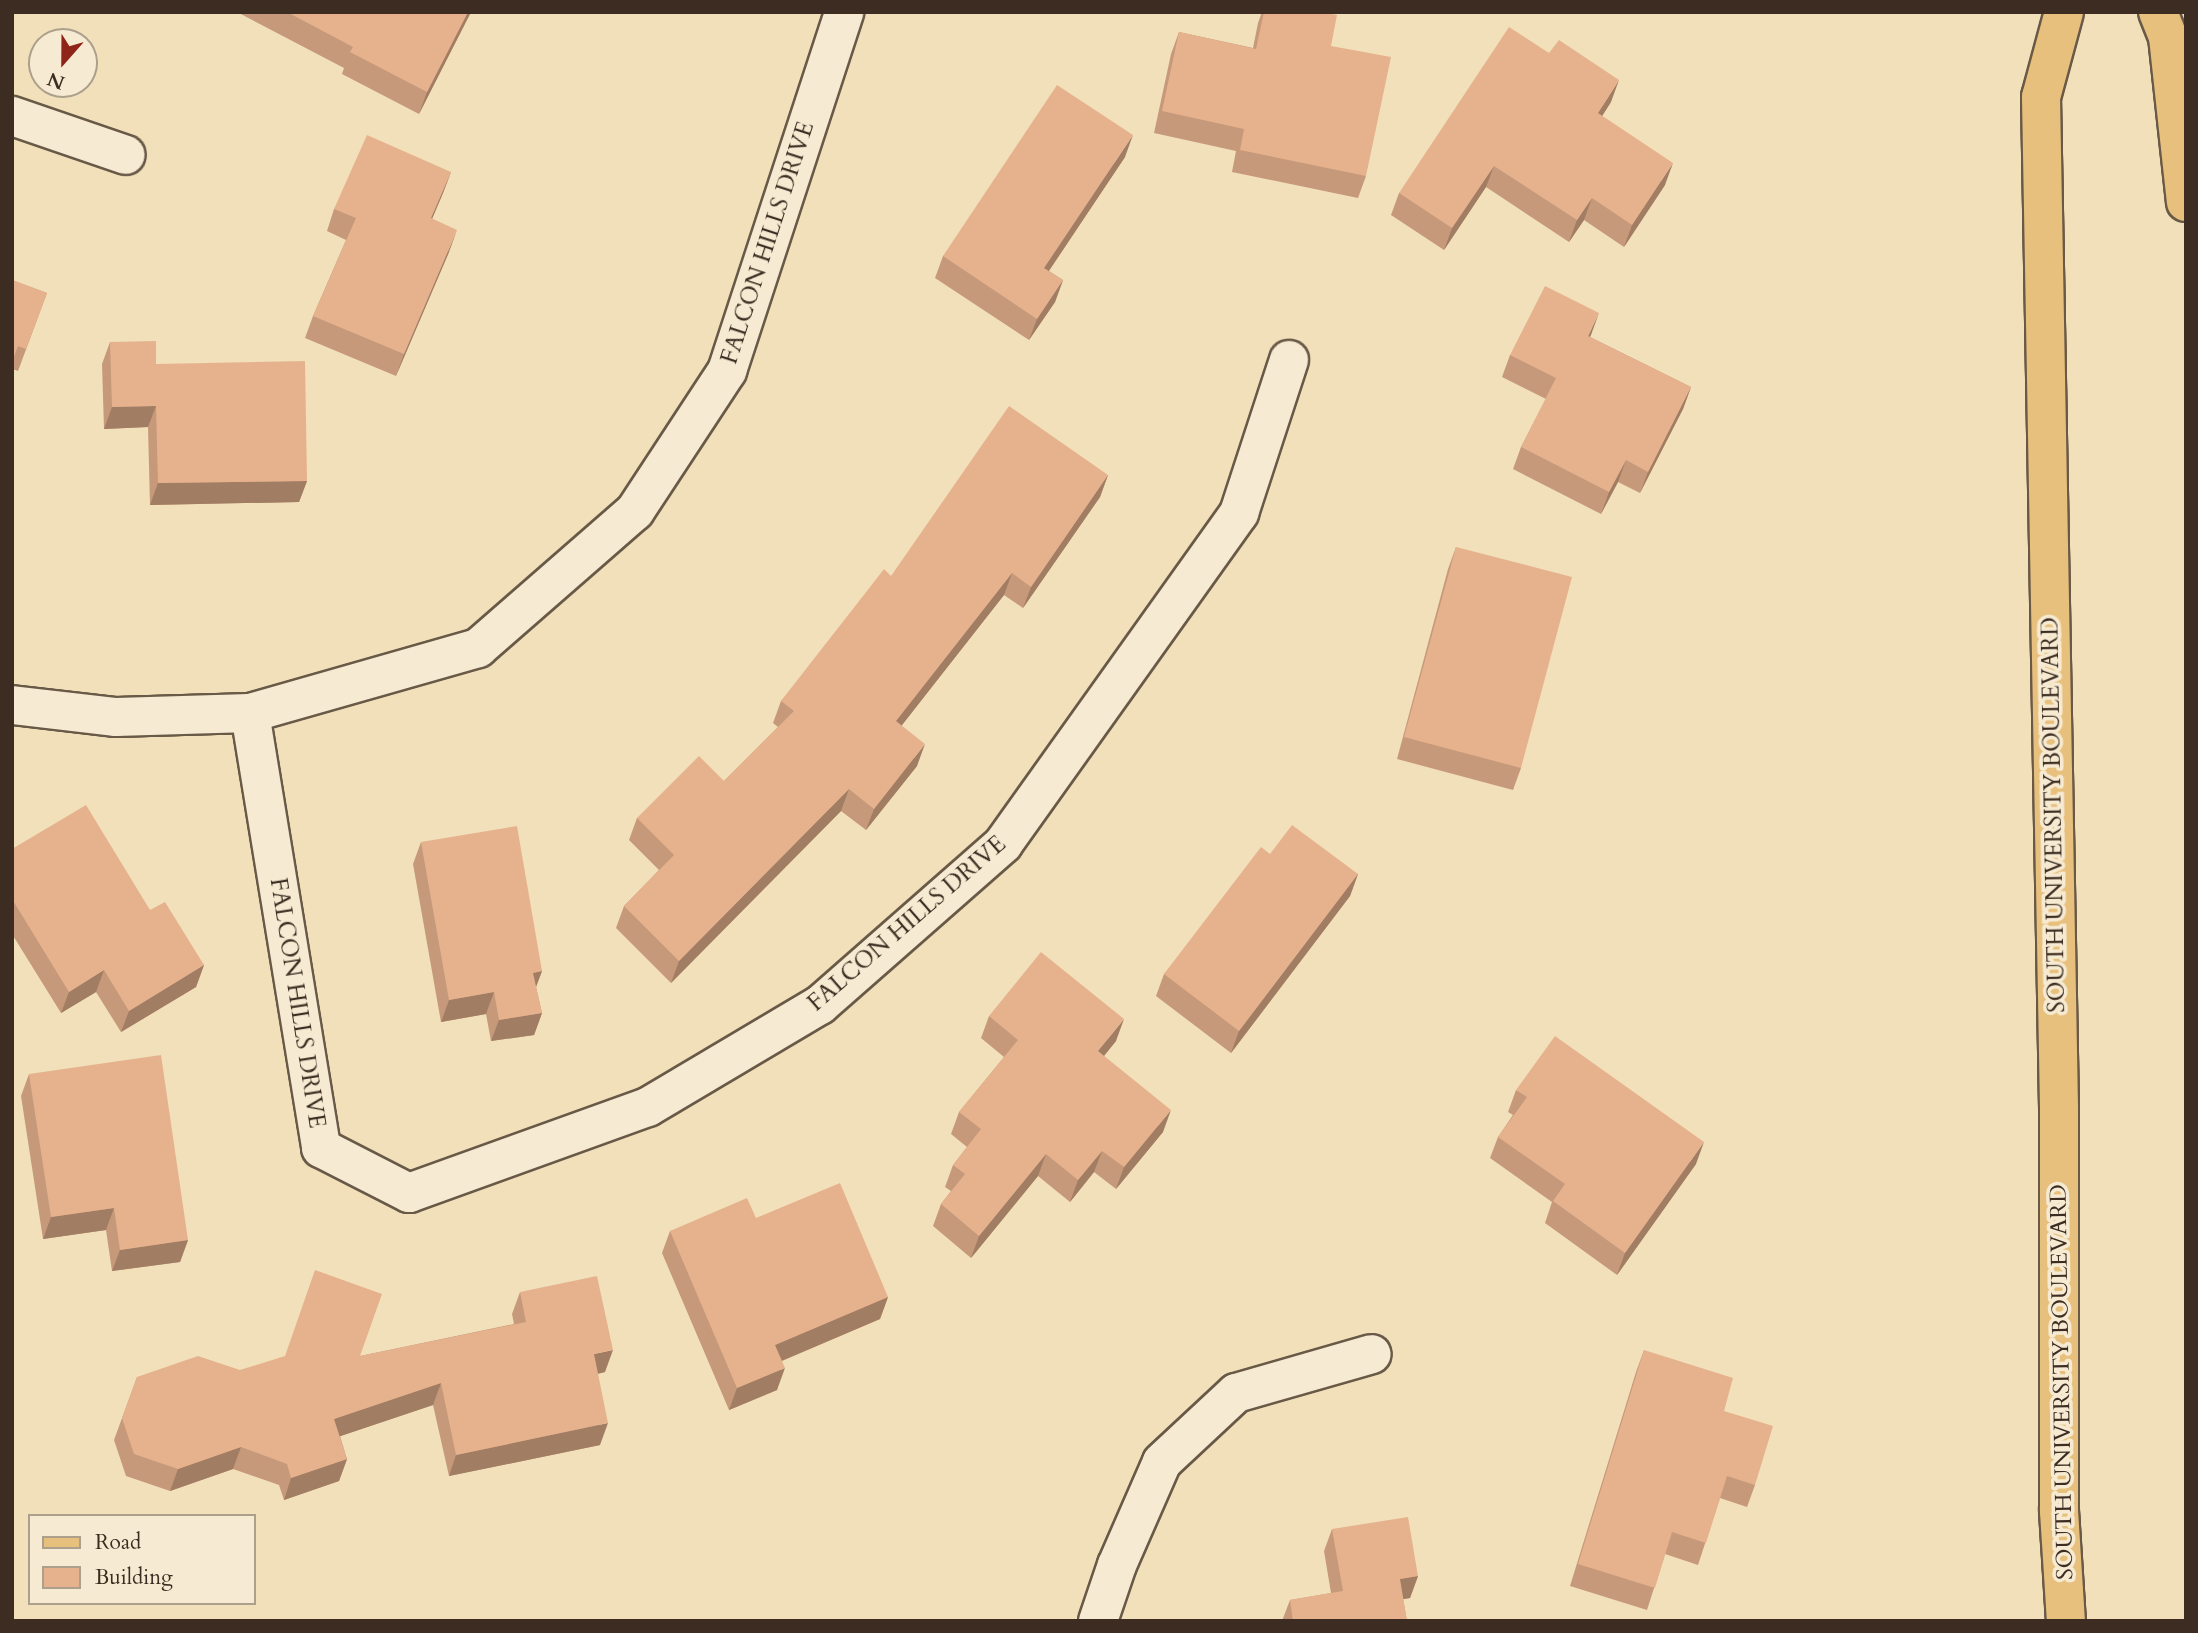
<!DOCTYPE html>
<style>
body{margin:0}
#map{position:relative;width:2198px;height:1633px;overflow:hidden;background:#f1e0ba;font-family:Cardo,serif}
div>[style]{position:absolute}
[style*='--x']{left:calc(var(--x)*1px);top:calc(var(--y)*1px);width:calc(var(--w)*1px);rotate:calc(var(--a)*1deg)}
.roads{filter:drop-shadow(2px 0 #695947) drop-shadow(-2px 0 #695947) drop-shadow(0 2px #695947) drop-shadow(0 -2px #695947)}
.minor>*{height:38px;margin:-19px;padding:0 19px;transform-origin:19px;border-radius:19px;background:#f6ebd2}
.primary>*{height:38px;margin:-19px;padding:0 19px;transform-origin:19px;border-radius:19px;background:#e8c07d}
.wall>*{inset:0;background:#c6997a}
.shaded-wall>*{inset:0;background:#a17d63}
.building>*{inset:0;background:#e6b28e}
span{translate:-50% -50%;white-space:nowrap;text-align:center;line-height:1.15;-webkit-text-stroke:7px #f6ebd2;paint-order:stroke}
.street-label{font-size:23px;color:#3c2c21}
.frame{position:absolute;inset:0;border:14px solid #3c2c21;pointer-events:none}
.legend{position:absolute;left:28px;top:1514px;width:228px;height:91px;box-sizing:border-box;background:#f6ebd2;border:2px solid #ac9f8b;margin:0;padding:9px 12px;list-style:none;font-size:21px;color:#3c2c21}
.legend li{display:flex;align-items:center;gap:14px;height:35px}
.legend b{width:35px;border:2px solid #ac9f8b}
.north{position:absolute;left:28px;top:28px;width:70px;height:70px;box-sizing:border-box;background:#f6ebd2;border:2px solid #ac9f8b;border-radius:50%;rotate:201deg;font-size:19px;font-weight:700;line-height:28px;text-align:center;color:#3c2c21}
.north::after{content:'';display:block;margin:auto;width:24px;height:32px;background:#8f2418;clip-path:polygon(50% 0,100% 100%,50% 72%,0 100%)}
</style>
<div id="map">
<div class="roads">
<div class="minor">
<div style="--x:12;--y:116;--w:120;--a:18.9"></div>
<div style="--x:12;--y:705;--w:105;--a:6.6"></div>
<div style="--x:116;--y:717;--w:134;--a:-1.7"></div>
<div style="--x:250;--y:713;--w:237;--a:-15.9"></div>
<div style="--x:478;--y:648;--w:208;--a:-41.1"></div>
<div style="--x:635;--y:511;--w:168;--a:-56.7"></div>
<div style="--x:727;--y:371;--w:378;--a:-71.9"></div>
<div style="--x:250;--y:713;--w:441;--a:80.7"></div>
<div style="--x:321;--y:1148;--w:99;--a:27.1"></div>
<div style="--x:409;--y:1193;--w:254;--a:-19.8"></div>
<div style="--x:648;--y:1107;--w:200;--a:-30.7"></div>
<div style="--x:820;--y:1005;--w:244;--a:-41.3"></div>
<div style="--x:1003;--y:844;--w:407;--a:-54.5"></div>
<div style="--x:1239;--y:513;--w:161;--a:-71.9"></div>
<div style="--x:1098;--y:1621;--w:59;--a:-71.3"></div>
<div style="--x:1117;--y:1565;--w:112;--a:-66.4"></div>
<div style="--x:1162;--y:1462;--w:101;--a:-43"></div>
<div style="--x:1236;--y:1393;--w:141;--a:-16"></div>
</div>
<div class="primary">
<div style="--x:2064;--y:12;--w:88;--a:105.1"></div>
<div style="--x:2041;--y:97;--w:1013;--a:88.98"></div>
<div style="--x:2059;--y:1110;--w:401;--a:90"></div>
<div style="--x:2059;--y:1511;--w:110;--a:86.4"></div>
<div style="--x:2158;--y:12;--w:27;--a:68"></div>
<div style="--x:2168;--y:37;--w:166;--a:83.8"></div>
</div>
</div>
<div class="wall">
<div style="clip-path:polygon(237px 12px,471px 12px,419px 114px,342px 74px,344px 68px)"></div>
<div style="clip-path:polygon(1262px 12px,1322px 12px,1366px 176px,1358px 198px,1232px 172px,1236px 151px,1154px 133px,1171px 54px,1179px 32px,1253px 48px,1258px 23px)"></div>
<div style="clip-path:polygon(1611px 102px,1602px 116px,1665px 185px,1624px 247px,1584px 220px,1569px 242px,1486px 187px,1444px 250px,1391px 215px,1399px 193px)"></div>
<div style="clip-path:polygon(1125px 157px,1049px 271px,1063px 280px,1055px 302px,1029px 340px,935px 278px,943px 256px)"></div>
<div style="clip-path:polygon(451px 172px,443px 193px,432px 219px,449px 252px,396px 376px,305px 338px,313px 316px,346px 240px,327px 231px,334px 209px)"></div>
<div style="clip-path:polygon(12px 280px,47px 293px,18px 371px,12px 369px)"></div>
<div style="clip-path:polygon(1590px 337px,1691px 387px,1683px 409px,1640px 493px,1618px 482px,1601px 514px,1513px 469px,1521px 447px,1546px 399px,1502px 377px,1510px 355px)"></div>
<div style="clip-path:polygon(110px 342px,156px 364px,307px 481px,299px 502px,150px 505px,148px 427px,104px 429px,102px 364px)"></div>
<div style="clip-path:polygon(1108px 475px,1100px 497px,1023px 608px,1004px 595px,901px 726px,917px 766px,866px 830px,841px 811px,671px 983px,616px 928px,624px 906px,659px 870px,629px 840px,637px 818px,724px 781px,778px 727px,773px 723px,781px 701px,891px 576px)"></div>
<div style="clip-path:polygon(1456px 547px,1521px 768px,1513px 790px,1397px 759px,1448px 569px)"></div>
<div style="clip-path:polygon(421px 842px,542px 971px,536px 987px,542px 1013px,534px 1035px,491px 1041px,486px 1014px,441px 1022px,413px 864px)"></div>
<div style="clip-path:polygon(12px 849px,150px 910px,204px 965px,196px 987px,121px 1032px,96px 992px,61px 1013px,12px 934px)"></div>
<div style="clip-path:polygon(1270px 854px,1358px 874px,1350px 896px,1231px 1053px,1156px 996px,1164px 974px)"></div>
<div style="clip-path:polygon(989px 1016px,1116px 1041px,1104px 1056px,1163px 1132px,1116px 1189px,1094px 1172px,1070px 1202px,1038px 1176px,971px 1258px,933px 1226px,941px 1204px,951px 1191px,945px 1187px,953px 1165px,967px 1147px,951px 1134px,959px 1112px,1004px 1057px,981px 1038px)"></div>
<div style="clip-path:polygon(29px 1074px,188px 1240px,180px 1262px,112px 1271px,106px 1230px,43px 1239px,21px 1096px)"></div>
<div style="clip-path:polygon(1516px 1090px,1696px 1164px,1617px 1275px,1545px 1223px,1552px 1202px,1490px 1158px,1498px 1137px,1513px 1115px,1508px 1112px)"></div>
<div style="clip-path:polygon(756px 1218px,888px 1297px,880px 1319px,782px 1361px,777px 1390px,729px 1410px,662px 1253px,670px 1231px)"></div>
<div style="clip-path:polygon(520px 1292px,605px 1372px,598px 1374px,600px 1445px,449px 1476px,433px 1405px,340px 1436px,347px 1459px,339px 1481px,284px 1500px,279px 1485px,233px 1469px,170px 1491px,126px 1476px,114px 1440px,137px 1377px,240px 1370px,360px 1356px,514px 1324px,512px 1314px)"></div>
<div style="clip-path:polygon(1644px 1350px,1724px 1411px,1755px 1485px,1747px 1507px,1720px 1498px,1698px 1565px,1665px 1554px,1647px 1610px,1570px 1586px,1636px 1372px)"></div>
<div style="clip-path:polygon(1332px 1529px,1418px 1576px,1410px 1598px,1403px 1599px,1407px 1621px,1282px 1621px,1290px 1600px,1331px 1593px,1324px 1551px)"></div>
</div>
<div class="shaded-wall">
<div style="clip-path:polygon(468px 12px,471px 12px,419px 114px,427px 92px)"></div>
<div style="clip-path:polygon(1619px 80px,1611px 102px,1590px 135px,1598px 113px)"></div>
<div style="clip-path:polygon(1133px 135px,1125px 157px,1036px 290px,1044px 268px)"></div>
<div style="clip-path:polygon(1673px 163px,1665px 185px,1624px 247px,1632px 225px)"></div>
<div style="clip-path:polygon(1494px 166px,1486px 187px,1444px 250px,1452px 228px)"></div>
<div style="clip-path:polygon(451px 172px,443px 193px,423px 240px,431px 218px)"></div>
<div style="clip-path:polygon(1592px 198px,1584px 220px,1569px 242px,1577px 220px)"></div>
<div style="clip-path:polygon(457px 230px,449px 252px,396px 376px,404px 354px)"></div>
<div style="clip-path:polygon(1063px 280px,1055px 302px,1029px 340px,1037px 319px)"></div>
<div style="clip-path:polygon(1599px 313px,1591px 335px,1580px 358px,1588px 336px)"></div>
<div style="clip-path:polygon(1691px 387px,1683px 409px,1640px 493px,1648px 472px)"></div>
<div style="clip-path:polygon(156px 406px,148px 427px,104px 429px,112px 407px)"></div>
<div style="clip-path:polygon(1626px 460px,1618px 482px,1601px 514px,1609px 492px)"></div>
<div style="clip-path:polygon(1108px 475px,1100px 497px,1023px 608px,1031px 587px)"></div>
<div style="clip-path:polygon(307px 481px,299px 502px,150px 505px,158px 483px)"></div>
<div style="clip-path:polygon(1012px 573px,1004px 595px,888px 743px,896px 721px)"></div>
<div style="clip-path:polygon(925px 744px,917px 766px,866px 830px,874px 809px)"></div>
<div style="clip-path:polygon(849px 789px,841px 811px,671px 983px,679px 961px)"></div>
<div style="clip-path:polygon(1358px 874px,1350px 896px,1231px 1053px,1239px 1031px)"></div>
<div style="clip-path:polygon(204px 965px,196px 987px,121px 1032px,129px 1011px)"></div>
<div style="clip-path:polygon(104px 970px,96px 992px,61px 1013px,69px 992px)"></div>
<div style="clip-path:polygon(542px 971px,534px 992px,533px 973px)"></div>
<div style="clip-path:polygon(494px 992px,486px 1014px,441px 1022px,449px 1000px)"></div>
<div style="clip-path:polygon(542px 1013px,534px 1035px,491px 1041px,499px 1020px)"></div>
<div style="clip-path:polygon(1124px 1019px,1116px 1041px,1090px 1073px,1098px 1051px)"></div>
<div style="clip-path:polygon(1171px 1110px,1163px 1132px,1116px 1189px,1124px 1167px)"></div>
<div style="clip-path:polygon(1704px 1142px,1696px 1164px,1617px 1275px,1625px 1253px)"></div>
<div style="clip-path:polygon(1102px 1151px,1094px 1172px,1070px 1202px,1078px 1180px)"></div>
<div style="clip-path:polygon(1046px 1154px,1038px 1176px,971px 1258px,979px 1236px)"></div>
<div style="clip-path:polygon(114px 1208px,106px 1230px,43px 1239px,51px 1217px)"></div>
<div style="clip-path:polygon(188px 1240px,180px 1262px,112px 1271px,120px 1250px)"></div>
<div style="clip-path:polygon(888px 1297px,880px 1319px,767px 1367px,775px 1345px)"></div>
<div style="clip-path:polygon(613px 1350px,605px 1372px,586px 1376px,594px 1354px)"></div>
<div style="clip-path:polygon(785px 1368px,777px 1390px,729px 1410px,737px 1388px)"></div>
<div style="clip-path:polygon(441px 1383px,433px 1405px,326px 1441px,334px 1419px)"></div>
<div style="clip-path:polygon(608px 1423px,600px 1445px,449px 1476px,456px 1455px)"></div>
<div style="clip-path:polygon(241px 1447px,233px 1469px,170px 1491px,178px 1469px)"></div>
<div style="clip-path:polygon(347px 1459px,339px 1481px,284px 1500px,291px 1478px)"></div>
<div style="clip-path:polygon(1418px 1576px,1410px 1598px,1392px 1601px,1400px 1579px)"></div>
</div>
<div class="building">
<div style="clip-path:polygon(287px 12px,468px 12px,427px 92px,350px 52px,353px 47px)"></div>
<div style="clip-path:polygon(1264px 12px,1322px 12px,1337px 15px,1331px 46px,1391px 57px,1366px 176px,1240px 150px,1244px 129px,1162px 111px,1179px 32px,1256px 49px)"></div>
<div style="clip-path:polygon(1509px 27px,1549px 53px,1559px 40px,1619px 80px,1598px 113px,1673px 163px,1632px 225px,1592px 198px,1577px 220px,1494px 166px,1452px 228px,1399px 193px)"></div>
<div style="clip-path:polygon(1057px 85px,1133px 135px,1044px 268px,1063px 280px,1037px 319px,943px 256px)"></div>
<div style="clip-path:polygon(367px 135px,451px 172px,431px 218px,457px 230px,404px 354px,313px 316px,356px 218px,334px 209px)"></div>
<div style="clip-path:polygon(12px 280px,47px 293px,26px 349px,18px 346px,12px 362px)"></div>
<div style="clip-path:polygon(1545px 286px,1599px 313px,1588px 336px,1691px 387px,1648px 472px,1626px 460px,1609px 492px,1521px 447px,1556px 378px,1510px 355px)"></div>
<div style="clip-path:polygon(156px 341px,156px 364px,305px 361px,307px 481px,158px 483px,156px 406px,112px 407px,110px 342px)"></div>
<div style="clip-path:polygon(1009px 406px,1108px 475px,1031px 587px,1012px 573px,896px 721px,925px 744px,874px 809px,849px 789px,679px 961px,624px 906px,674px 855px,637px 818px,699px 756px,724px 781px,794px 711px,781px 701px,884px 569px,891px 576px)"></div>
<div style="clip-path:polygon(1456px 547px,1572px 577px,1521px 768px,1404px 737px)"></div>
<div style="clip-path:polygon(86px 805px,150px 910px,165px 902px,204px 965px,129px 1011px,104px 970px,69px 992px,12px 899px,12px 849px)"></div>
<div style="clip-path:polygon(1292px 825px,1358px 874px,1239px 1031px,1164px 974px,1261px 847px,1270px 854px)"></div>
<div style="clip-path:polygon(517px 826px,542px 971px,533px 973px,542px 1013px,499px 1020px,494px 992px,449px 1000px,421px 842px)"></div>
<div style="clip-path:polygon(1041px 952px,1124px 1019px,1098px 1051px,1171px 1110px,1124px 1167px,1102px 1151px,1078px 1180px,1046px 1154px,979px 1236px,941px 1204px,965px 1174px,953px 1165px,981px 1129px,959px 1112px,1018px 1040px,989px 1016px)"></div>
<div style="clip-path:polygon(1555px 1036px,1704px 1142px,1625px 1253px,1553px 1201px,1565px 1184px,1498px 1137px,1527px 1097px,1516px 1090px)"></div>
<div style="clip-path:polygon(161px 1055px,188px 1240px,120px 1250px,114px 1208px,51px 1217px,29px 1074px)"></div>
<div style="clip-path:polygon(840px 1183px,888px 1297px,775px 1345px,785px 1368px,737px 1388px,670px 1231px,747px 1198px,756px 1218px)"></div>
<div style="clip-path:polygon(315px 1270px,382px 1294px,360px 1356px,526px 1322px,520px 1292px,597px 1276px,613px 1350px,594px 1354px,608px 1423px,456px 1455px,441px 1383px,334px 1419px,347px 1459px,291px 1478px,287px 1464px,241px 1447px,178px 1469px,134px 1454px,122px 1418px,137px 1377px,198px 1356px,240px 1370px,285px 1356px)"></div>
<div style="clip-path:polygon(1644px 1350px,1733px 1378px,1724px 1411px,1773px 1426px,1755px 1485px,1727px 1476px,1706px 1543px,1672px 1532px,1655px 1588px,1578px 1564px)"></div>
<div style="clip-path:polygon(1408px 1517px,1418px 1576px,1400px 1579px,1407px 1621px,1293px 1621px,1290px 1600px,1343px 1591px,1332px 1529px)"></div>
</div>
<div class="street-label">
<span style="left:768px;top:243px;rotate:-72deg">FALCON HILLS DRIVE</span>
<span style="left:2054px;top:815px;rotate:-91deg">SOUTH UNIVERSITY BOULEVARD</span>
<span style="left:907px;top:924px;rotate:-41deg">FALCON HILLS DRIVE</span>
<span style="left:297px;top:1003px;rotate:81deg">FALCON HILLS DRIVE</span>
<span style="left:2062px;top:1382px;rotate:-91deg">SOUTH UNIVERSITY BOULEVARD</span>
</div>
<div class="frame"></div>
<ul class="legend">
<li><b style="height:9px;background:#e8c07d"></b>Road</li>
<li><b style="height:19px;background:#e6b28e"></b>Building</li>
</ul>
<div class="north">N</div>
</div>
